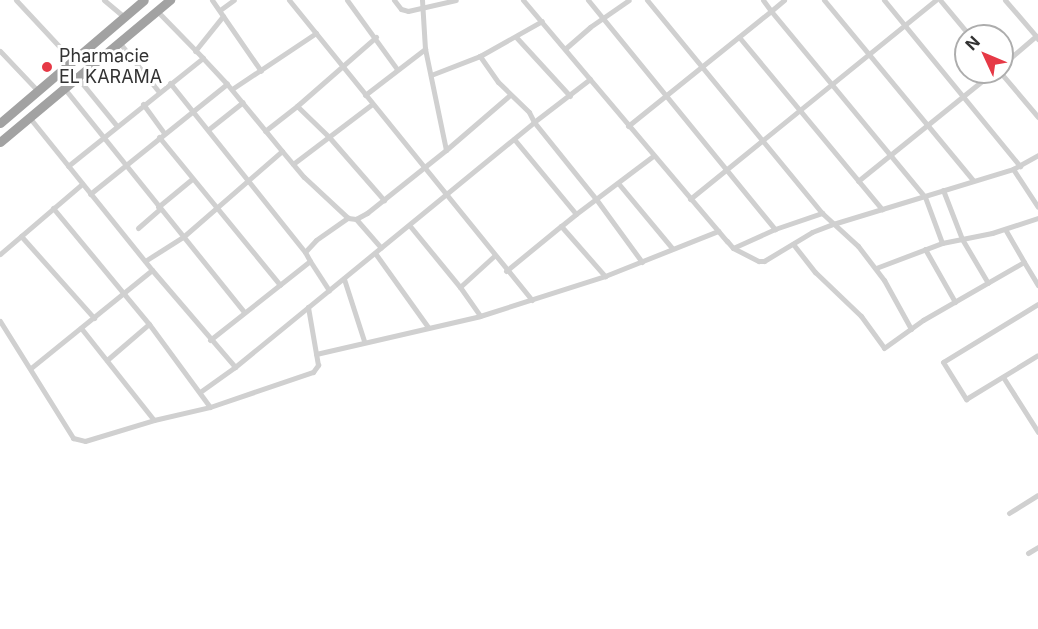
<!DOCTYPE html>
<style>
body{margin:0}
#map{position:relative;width:1038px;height:629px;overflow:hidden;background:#fff;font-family:Inter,sans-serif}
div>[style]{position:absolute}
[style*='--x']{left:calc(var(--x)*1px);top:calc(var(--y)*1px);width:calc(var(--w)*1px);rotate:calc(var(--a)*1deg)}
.minor>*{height:5px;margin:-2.5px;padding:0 2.5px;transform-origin:2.5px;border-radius:2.5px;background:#d0d0d0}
.trunk>*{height:9px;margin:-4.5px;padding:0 4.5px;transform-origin:4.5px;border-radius:4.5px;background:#a2a2a2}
.dots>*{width:16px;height:16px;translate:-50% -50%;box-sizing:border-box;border:3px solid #fff;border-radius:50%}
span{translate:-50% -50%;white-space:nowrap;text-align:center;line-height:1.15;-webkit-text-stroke:6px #fff;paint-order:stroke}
.poi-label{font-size:18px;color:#333}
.left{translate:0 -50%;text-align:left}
.north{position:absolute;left:954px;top:24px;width:60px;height:60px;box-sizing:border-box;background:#fff;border:2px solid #adadad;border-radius:50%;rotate:314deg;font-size:16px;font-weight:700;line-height:24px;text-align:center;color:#333}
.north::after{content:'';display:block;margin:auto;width:21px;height:27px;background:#e63946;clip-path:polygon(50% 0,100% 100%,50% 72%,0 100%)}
</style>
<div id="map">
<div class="minor">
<div style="--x:16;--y:0;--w:82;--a:47"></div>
<div style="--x:104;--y:0;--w:26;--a:40"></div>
<div style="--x:212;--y:0;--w:86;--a:55.4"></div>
<div style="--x:289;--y:0;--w:386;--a:51"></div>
<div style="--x:347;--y:0;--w:85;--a:54.1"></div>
<div style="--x:394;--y:0;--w:11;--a:52"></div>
<div style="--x:401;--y:9;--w:7;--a:16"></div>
<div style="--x:408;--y:11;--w:49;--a:-12.9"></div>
<div style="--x:523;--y:0;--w:316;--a:49.8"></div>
<div style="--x:727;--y:241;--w:9;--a:49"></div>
<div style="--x:733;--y:248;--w:29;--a:27"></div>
<div style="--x:759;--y:261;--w:5;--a:0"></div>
<div style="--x:764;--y:261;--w:56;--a:-31.1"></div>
<div style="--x:812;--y:232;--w:22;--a:-21"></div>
<div style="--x:833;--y:224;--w:188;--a:-17"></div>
<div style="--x:1013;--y:169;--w:29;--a:-29"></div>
<div style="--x:588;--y:0;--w:296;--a:50.8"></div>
<div style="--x:647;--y:0;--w:276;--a:50.6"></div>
<div style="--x:822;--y:213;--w:49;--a:42.5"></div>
<div style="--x:858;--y:246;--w:43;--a:52.6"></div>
<div style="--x:884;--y:280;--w:56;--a:61.1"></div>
<div style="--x:763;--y:0;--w:14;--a:54"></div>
<div style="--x:771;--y:11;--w:17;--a:-40"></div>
<div style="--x:824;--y:0;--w:234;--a:50.4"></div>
<div style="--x:884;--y:0;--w:215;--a:50.7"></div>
<div style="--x:940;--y:0;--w:47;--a:50.2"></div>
<div style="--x:1005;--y:0;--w:48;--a:49.3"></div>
<div style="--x:220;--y:10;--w:17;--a:-36"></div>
<div style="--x:516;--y:37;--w:80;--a:47.5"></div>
<div style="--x:739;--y:37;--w:224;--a:50.3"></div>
<div style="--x:119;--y:42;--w:64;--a:51.3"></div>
<div style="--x:566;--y:48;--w:32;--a:-41"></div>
<div style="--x:590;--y:27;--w:47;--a:-34.7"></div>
<div style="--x:0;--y:51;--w:55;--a:46.5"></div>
<div style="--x:195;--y:51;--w:45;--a:-51.3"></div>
<div style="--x:1002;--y:65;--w:45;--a:-40.5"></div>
<div style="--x:1036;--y:36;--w:4;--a:56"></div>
<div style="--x:1000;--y:72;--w:59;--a:49.8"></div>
<div style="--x:431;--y:75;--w:53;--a:-21.2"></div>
<div style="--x:480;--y:56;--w:71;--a:-29.4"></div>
<div style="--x:77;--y:77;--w:63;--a:50.8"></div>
<div style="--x:590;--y:79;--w:71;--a:142.5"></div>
<div style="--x:534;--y:122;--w:99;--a:51.2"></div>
<div style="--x:596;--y:199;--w:78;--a:53.9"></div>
<div style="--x:170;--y:83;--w:216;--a:51.4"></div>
<div style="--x:64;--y:88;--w:287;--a:51.2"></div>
<div style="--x:232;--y:89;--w:101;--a:-33.7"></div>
<div style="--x:365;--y:95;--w:76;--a:-37.5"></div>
<div style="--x:143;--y:104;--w:36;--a:54"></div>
<div style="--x:297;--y:106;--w:45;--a:44.1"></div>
<div style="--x:329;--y:137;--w:84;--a:48.9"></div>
<div style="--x:29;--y:117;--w:196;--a:51.2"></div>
<div style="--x:152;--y:270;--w:156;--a:141"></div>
<div style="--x:628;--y:126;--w:184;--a:-38.8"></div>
<div style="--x:771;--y:11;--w:241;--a:50.4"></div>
<div style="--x:925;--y:197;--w:49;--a:69.7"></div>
<div style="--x:209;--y:129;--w:43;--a:-38.5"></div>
<div style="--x:265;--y:131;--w:41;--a:-38"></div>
<div style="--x:297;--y:106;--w:105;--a:-41.1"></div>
<div style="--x:159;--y:137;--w:191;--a:50.7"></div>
<div style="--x:514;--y:139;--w:97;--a:50.4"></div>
<div style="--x:576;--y:214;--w:96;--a:-37"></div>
<div style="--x:446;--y:150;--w:84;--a:-40.7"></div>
<div style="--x:282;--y:151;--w:34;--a:50"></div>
<div style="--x:304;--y:177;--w:60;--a:43"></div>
<div style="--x:293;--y:164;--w:99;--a:-37.2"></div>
<div style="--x:68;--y:166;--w:173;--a:-38.7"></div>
<div style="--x:203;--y:58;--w:66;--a:-134.4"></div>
<div style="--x:1013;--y:169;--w:45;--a:56.7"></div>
<div style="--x:858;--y:181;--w:174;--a:-38.9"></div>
<div style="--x:618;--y:183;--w:85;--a:50.3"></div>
<div style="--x:943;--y:190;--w:53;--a:68.8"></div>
<div style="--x:962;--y:239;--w:51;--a:59.4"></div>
<div style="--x:90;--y:194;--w:176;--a:-38.8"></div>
<div style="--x:227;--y:84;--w:35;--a:-133"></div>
<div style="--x:690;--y:199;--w:316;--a:-39"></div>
<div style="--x:158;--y:207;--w:44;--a:-39.5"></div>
<div style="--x:53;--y:208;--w:151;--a:50.4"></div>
<div style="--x:149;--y:324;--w:103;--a:53.7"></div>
<div style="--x:576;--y:214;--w:19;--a:141"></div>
<div style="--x:561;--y:226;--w:67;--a:48.7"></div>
<div style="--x:356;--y:219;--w:38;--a:49"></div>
<div style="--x:410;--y:226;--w:79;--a:50.7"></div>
<div style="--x:460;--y:287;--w:35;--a:55"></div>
<div style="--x:138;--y:228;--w:29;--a:-41"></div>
<div style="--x:1005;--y:229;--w:38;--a:60"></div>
<div style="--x:21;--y:236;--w:110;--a:48.3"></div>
<div style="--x:793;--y:244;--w:36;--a:52"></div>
<div style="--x:815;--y:272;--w:64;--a:43.7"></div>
<div style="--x:861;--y:316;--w:39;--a:54"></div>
<div style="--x:884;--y:348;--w:48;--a:-35.7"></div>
<div style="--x:923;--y:320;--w:116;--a:-29.9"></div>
<div style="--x:1024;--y:262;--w:27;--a:59"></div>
<div style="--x:733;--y:248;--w:46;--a:-24.3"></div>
<div style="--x:775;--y:229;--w:50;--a:-18.8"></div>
<div style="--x:925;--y:249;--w:61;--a:60.5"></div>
<div style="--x:375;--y:253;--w:91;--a:54.4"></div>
<div style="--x:0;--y:254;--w:108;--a:-40.5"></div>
<div style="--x:145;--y:261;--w:45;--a:-32.3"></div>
<div style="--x:183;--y:237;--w:131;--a:-41"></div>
<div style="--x:282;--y:151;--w:87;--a:-129.4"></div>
<div style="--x:310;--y:261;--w:35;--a:57"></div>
<div style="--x:876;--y:268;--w:71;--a:-20.7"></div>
<div style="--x:942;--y:243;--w:51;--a:-11.3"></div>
<div style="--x:992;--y:233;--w:48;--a:-18.1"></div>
<div style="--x:152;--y:270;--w:128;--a:49.4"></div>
<div style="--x:235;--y:367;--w:387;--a:-39.3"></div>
<div style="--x:534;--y:122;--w:11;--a:-117"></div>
<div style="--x:529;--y:112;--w:43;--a:-135.9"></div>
<div style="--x:498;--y:82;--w:32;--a:-125"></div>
<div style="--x:506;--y:271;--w:71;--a:-39.3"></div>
<div style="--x:344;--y:279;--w:65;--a:72.1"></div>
<div style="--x:460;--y:287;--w:46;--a:-42.4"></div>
<div style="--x:1038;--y:304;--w:111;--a:148.6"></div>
<div style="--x:943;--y:362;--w:44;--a:58.1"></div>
<div style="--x:966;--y:399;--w:84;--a:-31.4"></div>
<div style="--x:0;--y:321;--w:138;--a:58"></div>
<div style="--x:73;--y:438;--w:12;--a:14"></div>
<div style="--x:85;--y:441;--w:72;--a:-16.9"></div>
<div style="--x:154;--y:420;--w:57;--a:-13.1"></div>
<div style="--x:210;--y:407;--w:109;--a:-18.8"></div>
<div style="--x:313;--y:372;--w:9;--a:-54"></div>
<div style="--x:318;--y:365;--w:59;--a:-99.8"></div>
<div style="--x:81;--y:328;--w:117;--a:51.6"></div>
<div style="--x:210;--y:340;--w:127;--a:-38.3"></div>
<div style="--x:310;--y:261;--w:10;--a:-119"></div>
<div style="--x:305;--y:252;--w:16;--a:-47"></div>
<div style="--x:316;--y:240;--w:39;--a:-35"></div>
<div style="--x:348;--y:218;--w:8;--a:7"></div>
<div style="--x:356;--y:219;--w:13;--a:-29"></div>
<div style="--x:367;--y:213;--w:101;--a:-38.6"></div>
<div style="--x:446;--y:150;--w:103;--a:-101.7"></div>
<div style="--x:425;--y:49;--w:49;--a:-93.5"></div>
<div style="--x:316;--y:354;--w:168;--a:-13"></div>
<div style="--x:480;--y:316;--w:131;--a:-17.7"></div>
<div style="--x:605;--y:276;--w:122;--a:-21.7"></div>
<div style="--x:107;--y:360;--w:55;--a:-40.6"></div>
<div style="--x:1003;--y:377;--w:65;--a:57.5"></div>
<div style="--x:200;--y:392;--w:43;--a:-35.5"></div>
<div style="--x:1009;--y:513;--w:34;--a:-32"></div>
<div style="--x:1028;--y:553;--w:12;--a:-31"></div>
</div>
<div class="trunk">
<div style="--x:0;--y:123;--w:189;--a:-40.5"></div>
<div style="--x:0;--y:142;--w:222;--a:-39.9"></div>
</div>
<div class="dots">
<div style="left:47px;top:67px;background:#e63946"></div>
</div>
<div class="poi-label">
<span class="left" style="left:59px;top:67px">Pharmacie<br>EL KARAMA</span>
</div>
<div class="north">N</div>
</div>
